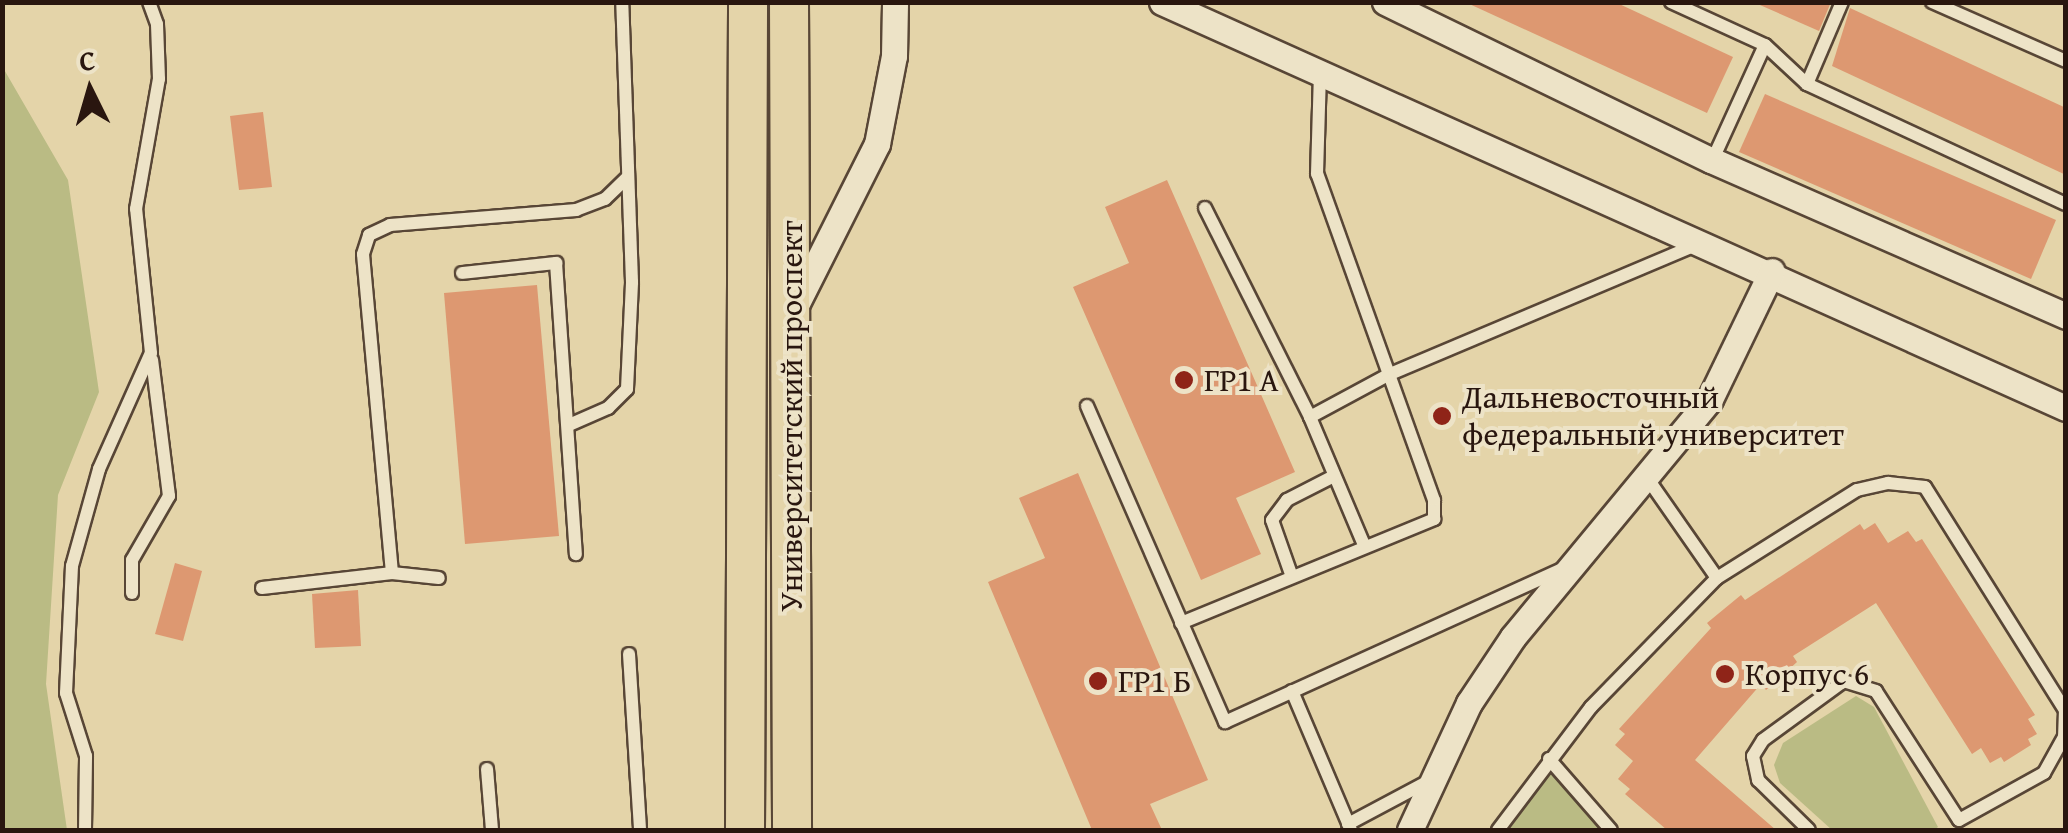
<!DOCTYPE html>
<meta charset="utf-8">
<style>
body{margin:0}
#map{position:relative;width:2068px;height:833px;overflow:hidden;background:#e4d4a9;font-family:"Gentium Book Plus",serif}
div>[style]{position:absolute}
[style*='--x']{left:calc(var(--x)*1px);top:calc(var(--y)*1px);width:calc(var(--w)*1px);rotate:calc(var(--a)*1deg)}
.green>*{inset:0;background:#babb84}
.building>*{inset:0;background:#dd9871}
.roads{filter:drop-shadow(2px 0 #584636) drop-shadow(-2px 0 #584636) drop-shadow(0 2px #584636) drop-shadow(0 -2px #584636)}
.service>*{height:12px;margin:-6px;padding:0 6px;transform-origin:6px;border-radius:6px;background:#ede3c7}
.minor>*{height:25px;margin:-12.5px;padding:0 12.5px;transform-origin:12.5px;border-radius:12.5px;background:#ede3c7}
.primary>*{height:38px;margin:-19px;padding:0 19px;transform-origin:19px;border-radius:19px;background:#e4d4a9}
.dots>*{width:28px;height:28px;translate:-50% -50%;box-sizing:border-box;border:5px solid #ede3c7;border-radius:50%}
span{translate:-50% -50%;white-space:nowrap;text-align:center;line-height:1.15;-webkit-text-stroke:8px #ede3c7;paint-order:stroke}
.poi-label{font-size:32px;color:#29160f}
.left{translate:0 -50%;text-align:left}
.street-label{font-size:32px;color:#29160f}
.frame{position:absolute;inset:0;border:5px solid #29160f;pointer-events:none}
.north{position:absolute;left:40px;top:40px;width:100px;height:100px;-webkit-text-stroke:8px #ede3c7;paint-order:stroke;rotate:355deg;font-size:28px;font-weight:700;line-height:40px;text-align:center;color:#29160f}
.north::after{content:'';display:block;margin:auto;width:35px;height:45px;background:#29160f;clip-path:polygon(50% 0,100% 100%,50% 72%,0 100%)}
</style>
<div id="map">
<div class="green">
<div style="clip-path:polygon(2px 66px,68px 180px,99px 392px,58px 495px,46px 684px,67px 830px,3px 830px)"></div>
<div style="clip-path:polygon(1856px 696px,1874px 707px,1938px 827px,1934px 830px,1832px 830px,1780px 783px,1774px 765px,1783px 743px)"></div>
<div style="clip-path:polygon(1549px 759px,1611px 830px,1498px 830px)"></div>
</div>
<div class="building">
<div style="clip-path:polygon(1465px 2px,1615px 2px,1733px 57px,1707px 113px)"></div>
<div style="clip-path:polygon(1753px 2px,1831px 2px,1819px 31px)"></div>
<div style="clip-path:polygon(1850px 8px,2066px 108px,2066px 175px,1832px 66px)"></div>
<div style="clip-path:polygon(1765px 94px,2056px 220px,2031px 279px,1739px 152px)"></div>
<div style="clip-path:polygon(263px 112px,272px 187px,239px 190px,230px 116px)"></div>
<div style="clip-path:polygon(1167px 180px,1295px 472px,1236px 498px,1261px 554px,1201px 580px,1073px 287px,1129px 263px,1105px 207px)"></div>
<div style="clip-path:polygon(537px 285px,559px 536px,465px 544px,444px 293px)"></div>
<div style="clip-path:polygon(1078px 473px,1208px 780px,1150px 804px,1162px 830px,1092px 830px,988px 582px,1045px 558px,1019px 498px)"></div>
<div style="clip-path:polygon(1875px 523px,1888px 543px,1908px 531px,1916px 542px,1922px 539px,2035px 715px,2028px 719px,2037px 734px,2028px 739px,2031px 745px,2004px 762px,2001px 757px,1990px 763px,1981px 748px,1972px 754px,1876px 603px,1793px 656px,1797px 662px,1766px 690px,1761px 684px,1695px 760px,1776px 830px,1667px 830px,1625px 794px,1630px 789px,1618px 779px,1633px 761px,1615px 745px,1625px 734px,1619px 729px,1711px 628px,1707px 623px,1741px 595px,1745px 600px,1860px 524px,1864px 530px)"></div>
<div style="clip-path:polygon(175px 563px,202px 571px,183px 641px,155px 634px)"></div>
<div style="clip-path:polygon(358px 590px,361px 646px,315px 648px,312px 594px)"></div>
</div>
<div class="roads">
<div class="service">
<div style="--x:1671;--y:2;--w:103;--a:24.6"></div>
<div style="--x:1765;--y:45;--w:57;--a:42.9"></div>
<div style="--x:1807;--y:84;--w:285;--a:24.9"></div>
<div style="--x:1932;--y:2;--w:146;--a:23.8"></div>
<div style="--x:1807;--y:84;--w:89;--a:-66.9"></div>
<div style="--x:1713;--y:159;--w:125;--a:-65.5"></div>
<div style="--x:1205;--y:208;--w:234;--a:63.3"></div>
<div style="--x:1310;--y:417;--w:139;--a:67.1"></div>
<div style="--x:462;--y:273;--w:95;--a:-6.1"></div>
<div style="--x:556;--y:263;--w:292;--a:86.1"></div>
<div style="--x:1087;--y:406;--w:345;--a:66.4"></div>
<div style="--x:1225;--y:722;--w:368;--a:-24.4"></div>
<div style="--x:1310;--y:417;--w:89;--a:-28.3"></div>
<div style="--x:1388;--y:375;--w:339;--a:-22.9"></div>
<div style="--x:569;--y:425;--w:43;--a:-23.6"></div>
<div style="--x:608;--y:408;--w:27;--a:-45"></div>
<div style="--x:627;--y:389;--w:107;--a:-87.3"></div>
<div style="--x:632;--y:282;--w:280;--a:-92"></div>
<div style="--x:392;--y:573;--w:47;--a:6.1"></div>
<div style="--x:1291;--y:574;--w:57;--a:-109.4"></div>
<div style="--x:1272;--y:520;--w:25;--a:-53"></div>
<div style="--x:1287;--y:500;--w:53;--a:-27.1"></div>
<div style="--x:1717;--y:578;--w:165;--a:-32.2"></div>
<div style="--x:1857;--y:490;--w:32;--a:-13"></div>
<div style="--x:1888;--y:483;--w:37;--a:6"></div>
<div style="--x:1925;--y:487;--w:263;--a:57.9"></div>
<div style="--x:2065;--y:710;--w:27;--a:92"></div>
<div style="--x:2064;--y:737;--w:41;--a:119.1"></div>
<div style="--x:2044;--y:773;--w:97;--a:151.1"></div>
<div style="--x:1959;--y:820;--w:153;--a:-122.8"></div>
<div style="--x:1876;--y:691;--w:34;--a:-163"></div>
<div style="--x:1844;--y:681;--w:100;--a:143.9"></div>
<div style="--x:1763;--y:740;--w:19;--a:122"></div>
<div style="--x:1753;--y:756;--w:25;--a:78"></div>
<div style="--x:1758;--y:780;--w:71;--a:44.4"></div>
<div style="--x:262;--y:588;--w:131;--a:-6.6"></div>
<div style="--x:392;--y:573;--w:320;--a:-95.2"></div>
<div style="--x:363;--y:254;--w:20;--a:-72"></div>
<div style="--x:369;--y:235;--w:23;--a:-25"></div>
<div style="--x:390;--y:225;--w:187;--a:-4.6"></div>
<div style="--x:576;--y:210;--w:31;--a:-21"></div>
<div style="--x:605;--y:199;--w:30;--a:-44"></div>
<div style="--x:132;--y:593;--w:33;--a:-90"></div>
<div style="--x:132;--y:560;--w:74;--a:-60"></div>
<div style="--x:169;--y:496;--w:137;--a:-97.1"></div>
<div style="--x:1181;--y:623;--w:274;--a:-22.3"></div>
<div style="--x:1434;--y:519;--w:19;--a:-90"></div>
<div style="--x:1434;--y:500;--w:346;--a:-109.7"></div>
<div style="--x:1317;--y:174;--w:103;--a:-88.3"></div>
<div style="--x:629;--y:654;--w:176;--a:86.4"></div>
<div style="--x:1292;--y:691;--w:151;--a:67"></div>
<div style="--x:1549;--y:759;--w:94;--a:48.9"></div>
<div style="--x:487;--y:769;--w:61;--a:85.3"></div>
<div style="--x:1348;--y:824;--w:92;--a:-28"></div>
<div style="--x:85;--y:830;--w:74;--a:-89.2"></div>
<div style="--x:86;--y:756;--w:66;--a:-107.6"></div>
<div style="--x:66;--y:693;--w:127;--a:-87.3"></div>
<div style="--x:72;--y:566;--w:101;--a:-74.4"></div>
<div style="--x:99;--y:469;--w:127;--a:-65.9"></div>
<div style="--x:151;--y:353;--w:145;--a:-95.9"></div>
<div style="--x:136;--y:209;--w:132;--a:-80"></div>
<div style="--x:159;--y:79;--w:55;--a:-92.1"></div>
<div style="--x:157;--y:24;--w:23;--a:-110"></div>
<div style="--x:1498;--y:830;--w:154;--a:-52.9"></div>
<div style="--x:1591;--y:707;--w:180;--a:-45.7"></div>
<div style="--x:1717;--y:578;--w:121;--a:-124.9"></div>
</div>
<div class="minor">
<div style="--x:1162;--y:2;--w:991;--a:24.19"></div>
<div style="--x:1385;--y:2;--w:362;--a:25.9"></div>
<div style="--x:1711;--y:160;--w:388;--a:23.7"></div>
<div style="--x:794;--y:309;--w:185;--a:-63.3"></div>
<div style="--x:877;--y:144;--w:90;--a:-79.1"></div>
<div style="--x:894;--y:56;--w:54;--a:-88.9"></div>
<div style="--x:1410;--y:830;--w:140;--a:-65.1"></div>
<div style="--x:1469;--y:703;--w:79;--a:-56.3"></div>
<div style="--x:1513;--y:637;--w:309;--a:-50.4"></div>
<div style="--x:1710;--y:399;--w:142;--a:-64.2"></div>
</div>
<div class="primary">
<div style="--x:789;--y:2;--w:828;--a:89.79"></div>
<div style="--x:745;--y:830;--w:828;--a:-89.79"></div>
</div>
</div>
<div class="dots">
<div style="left:1184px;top:380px;background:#8f2418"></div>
<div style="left:1442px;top:416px;background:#8f2418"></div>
<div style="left:1725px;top:674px;background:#8f2418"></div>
<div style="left:1098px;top:681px;background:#8f2418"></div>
</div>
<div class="poi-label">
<span class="left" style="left:1204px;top:380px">ГР1 А</span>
<span class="left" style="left:1462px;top:416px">Дальневосточный<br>федеральный университет</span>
<span class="left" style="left:1745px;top:674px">Корпус 6</span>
<span class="left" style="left:1118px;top:681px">ГР1 Б</span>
</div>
<div class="street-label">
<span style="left:791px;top:416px;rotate:-90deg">Университетский проспект</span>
</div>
<div class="frame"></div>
<div class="north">С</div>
</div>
